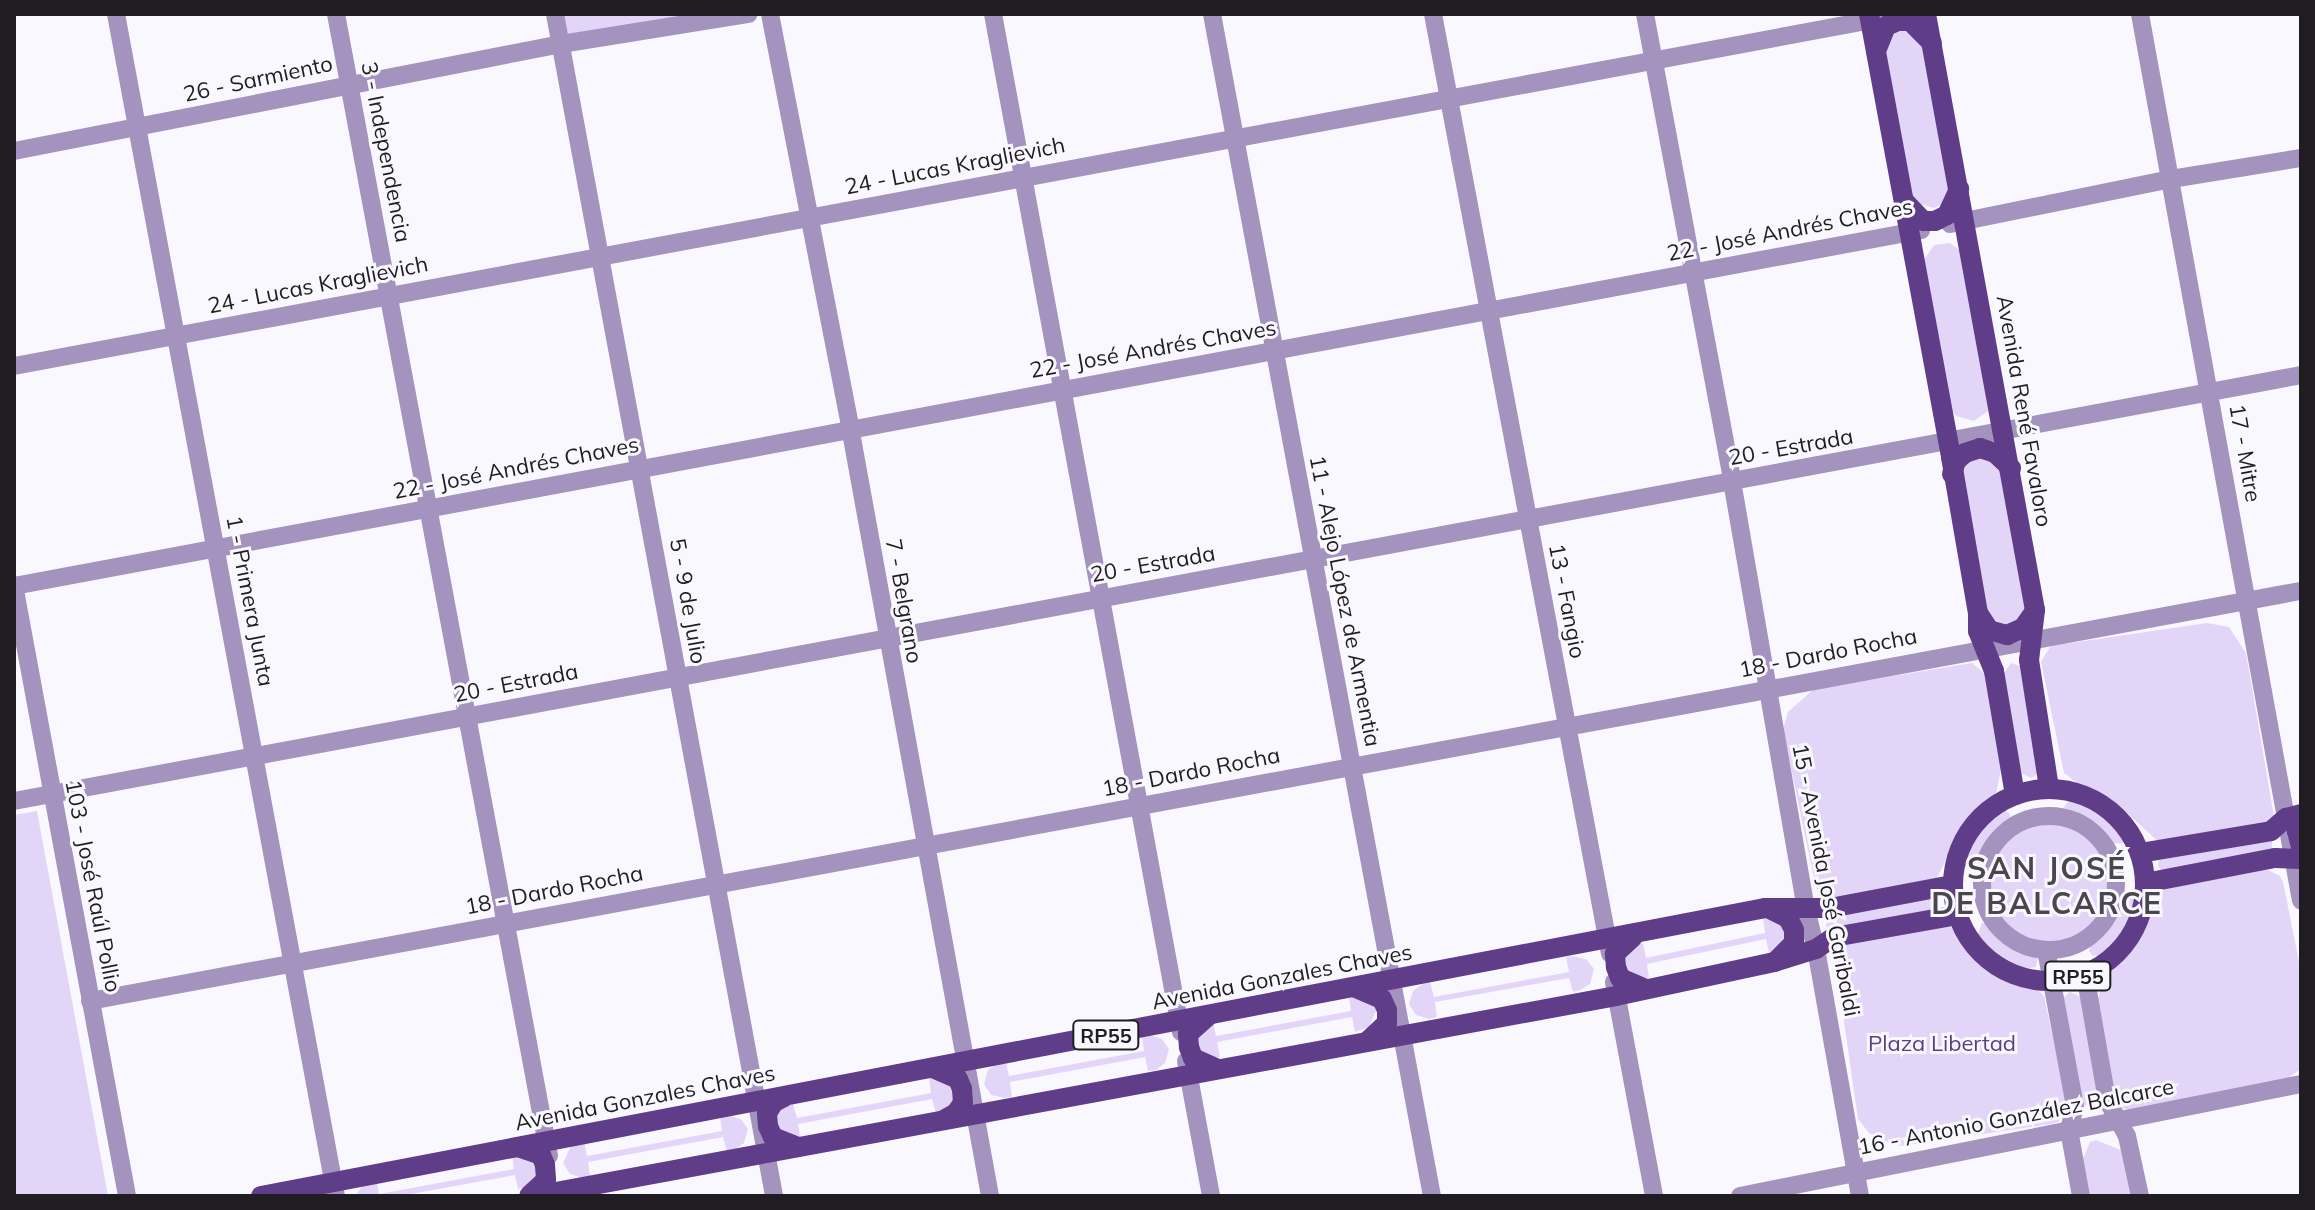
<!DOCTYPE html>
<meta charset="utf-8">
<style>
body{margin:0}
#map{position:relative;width:2315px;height:1210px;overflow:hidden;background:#faf8ff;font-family:Mulish,sans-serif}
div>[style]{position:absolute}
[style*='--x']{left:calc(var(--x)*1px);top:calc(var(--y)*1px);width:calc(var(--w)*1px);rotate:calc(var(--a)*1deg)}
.green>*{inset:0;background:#e3d5f8}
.round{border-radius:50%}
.minor>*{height:18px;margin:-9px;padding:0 9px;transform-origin:9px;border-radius:9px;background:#a493be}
.minor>.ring{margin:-9px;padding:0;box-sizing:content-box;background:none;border:18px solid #a493be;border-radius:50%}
.major>*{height:20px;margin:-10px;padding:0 10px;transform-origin:10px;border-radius:10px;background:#603d88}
.major>.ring{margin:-10px;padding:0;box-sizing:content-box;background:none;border:20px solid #603d88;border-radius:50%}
span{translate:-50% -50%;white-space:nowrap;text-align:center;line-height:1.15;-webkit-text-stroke:6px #faf8ff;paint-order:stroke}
.shield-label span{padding:2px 6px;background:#faf8ff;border:2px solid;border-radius:6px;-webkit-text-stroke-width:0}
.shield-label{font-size:20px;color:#1f1d21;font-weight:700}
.street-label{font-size:22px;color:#1f1d21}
.park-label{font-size:22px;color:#5d3d83}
.district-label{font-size:30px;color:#4a464f;font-weight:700;letter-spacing:2px}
.frame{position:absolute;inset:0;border:16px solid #1f1d21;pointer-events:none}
</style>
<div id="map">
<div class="green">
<div style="clip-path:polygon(561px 14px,708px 14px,568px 34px)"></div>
<div style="clip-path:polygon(1911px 30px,1922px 39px,1950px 188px,1943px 204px,1934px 208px,1916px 203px,1911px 195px,1884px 49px,1895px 32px)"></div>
<div style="clip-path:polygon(1950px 243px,1962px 252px,1990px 400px,1988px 411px,1974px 421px,1956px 416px,1950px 408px,1923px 261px,1934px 245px)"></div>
<div style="clip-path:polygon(1979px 456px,1999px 465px,2026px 613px,2008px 627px,1986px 617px,1960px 474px,1964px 465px)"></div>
<div style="clip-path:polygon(2207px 623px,2229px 627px,2246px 653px,2274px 817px,2269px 824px,2160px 843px,2117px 804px,2084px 788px,2064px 773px,2041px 662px,2050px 647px,2057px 645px)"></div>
<div style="clip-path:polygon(1972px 663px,1985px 674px,2001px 769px,1996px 793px,1963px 828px,1935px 881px,1826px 899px,1816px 888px,1783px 729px,1788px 712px,1814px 689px)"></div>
<div style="clip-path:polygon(2011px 663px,2020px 666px,2038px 774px,2031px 778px,2021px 773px,2004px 673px)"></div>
<div style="clip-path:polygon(2072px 798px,2091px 804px,2118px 823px,2126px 835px,2123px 843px,2111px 844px,2091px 825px,2068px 815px,2064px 807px)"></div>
<div style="clip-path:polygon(2003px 808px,2010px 814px,2010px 823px,1992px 840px,1977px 867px,1965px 867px,1962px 858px,1971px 839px,1984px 821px)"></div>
<div style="clip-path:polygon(37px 811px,108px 1196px,14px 1196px,14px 815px)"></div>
<div class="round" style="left:1987px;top:823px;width:122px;height:122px"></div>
<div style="clip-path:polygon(2272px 840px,2272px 849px,2162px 871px,2158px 866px,2159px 860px)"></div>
<div style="clip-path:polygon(2266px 869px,2280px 876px,2283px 882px,2301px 972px,2301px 1069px,2285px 1080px,2129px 1111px,2121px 1107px,2115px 1100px,2098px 1001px,2103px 977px,2136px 942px,2164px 889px)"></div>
<div style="clip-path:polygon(1938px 897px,1939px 908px,1829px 931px,1826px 925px,1828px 917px)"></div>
<div style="clip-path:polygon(2130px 897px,2135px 900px,2138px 908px,2125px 934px,2105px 955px,2093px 956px,2089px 951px,2091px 942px,2110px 923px,2121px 901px)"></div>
<div style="clip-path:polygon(1770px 917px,1789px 926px,1782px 949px,1769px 953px,1766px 939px,1647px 964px,1649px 978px,1628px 976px,1622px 959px,1635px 945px,1643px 943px,1646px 958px,1765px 933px,1763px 918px)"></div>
<div style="clip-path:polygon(1982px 923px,1991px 924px,2011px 943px,2034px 953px,2038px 958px,2036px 967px,2025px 969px,1992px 952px,1977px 936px)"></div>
<div style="clip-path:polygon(1948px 925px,1993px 966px,2036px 988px,2044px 996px,2068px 1107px,2058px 1122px,2051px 1124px,1901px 1146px,1891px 1144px,1869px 1133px,1858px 1119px,1834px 952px,1840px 944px)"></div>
<div style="clip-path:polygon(1574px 956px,1587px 960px,1594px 969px,1590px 984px,1580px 990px,1573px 992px,1569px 978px,1435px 1002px,1437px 1017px,1429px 1019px,1416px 1015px,1409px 1004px,1413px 991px,1423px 984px,1430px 982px,1434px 997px,1569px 972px,1566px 957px)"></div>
<div style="clip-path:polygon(2070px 992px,2081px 997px,2098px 1099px,2090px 1107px,2082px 1104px,2063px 998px)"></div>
<div style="clip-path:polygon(1349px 997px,1370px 999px,1377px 1009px,1369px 1027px,1355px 1032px,1352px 1017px,1217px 1042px,1220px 1057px,1212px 1058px,1204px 1057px,1193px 1038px,1213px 1022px,1216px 1036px,1351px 1011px)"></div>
<div style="clip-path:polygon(1149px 1035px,1162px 1039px,1169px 1049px,1165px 1063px,1156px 1070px,1148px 1071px,1145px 1057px,1010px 1082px,1012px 1097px,1005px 1098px,991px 1095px,984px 1084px,988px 1070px,998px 1063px,1006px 1062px,1009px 1076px,1144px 1051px,1142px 1036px)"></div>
<div style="clip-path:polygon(937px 1077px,955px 1086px,953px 1105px,936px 1113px,932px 1099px,798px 1124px,800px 1138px,785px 1139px,773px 1119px,780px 1108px,793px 1104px,797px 1118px,931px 1093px,929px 1078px)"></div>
<div style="clip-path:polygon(727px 1115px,741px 1119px,748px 1129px,744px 1143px,734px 1150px,727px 1151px,723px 1137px,588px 1162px,590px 1176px,583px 1178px,570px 1174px,563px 1163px,571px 1146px,584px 1142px,587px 1156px,722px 1131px,720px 1116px)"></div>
<div style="clip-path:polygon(2096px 1140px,2123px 1151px,2131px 1196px,2090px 1196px,2083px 1159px,2090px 1142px)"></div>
<div style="clip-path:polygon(512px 1154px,533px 1157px,539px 1174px,526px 1187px,518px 1189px,515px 1175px,400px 1196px,356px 1196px,363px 1184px,376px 1179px,379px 1194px,514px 1169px)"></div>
</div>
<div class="minor">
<div style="--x:116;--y:14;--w:1202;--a:79.46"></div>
<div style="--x:336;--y:14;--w:1161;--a:79.43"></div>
<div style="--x:555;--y:14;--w:1202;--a:79.5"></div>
<div style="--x:770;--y:14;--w:421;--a:79"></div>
<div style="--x:850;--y:427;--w:782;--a:79.68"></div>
<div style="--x:993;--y:14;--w:1035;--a:79.54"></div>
<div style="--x:1212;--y:14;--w:1202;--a:79.46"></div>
<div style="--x:1433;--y:14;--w:956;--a:79.33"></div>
<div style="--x:1645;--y:14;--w:475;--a:79.4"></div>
<div style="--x:1732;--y:481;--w:430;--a:80.2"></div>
<div style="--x:1805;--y:905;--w:45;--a:76"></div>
<div style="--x:1816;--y:949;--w:251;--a:79.9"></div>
<div style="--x:2140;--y:14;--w:901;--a:79.71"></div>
<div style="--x:14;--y:151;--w:557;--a:-11.07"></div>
<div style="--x:561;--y:44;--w:190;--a:-9.1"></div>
<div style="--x:1950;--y:224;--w:226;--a:-11.5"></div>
<div style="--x:2171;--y:179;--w:132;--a:-9.2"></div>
<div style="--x:14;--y:366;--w:1901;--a:-10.55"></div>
<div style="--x:14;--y:585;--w:621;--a:79.52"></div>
<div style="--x:14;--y:586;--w:1940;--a:-10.57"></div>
<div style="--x:14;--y:801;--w:2326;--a:-10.55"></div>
<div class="ring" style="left:1982px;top:816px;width:116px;height:116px"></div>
<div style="--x:2046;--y:950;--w:159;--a:79.5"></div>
<div style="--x:2075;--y:1106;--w:25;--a:104"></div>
<div style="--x:2069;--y:1130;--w:67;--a:79.7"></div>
<div style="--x:2085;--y:974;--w:128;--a:80.1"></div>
<div style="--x:2107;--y:1100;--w:41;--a:60.9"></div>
<div style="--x:2127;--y:1136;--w:61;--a:77.8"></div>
<div style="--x:1614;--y:982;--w:218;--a:79.4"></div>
<div style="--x:90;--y:1001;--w:2249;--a:-10.51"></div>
<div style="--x:1186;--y:1061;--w:137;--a:79.5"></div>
<div style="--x:1740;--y:1196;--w:572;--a:-11.29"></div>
</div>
<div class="major">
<div style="--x:1869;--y:14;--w:451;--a:79.5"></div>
<div style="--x:1951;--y:457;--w:158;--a:80.2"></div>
<div style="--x:1978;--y:613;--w:18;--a:90"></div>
<div style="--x:1978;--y:631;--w:43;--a:68.2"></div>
<div style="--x:1994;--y:671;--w:126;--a:80.4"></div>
<div style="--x:1926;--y:14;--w:606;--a:79.64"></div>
<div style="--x:2035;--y:610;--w:50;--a:96.8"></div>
<div style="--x:2029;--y:660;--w:129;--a:81.1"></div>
<div style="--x:1876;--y:51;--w:27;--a:-68"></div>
<div style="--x:1886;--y:26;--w:13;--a:-23"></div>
<div style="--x:1898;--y:21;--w:12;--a:0"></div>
<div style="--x:1910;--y:21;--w:31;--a:45"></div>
<div style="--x:1904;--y:201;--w:28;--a:46"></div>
<div style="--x:1923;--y:221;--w:12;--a:0"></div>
<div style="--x:1935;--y:221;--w:13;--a:-27"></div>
<div style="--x:1947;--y:215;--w:29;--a:-65"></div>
<div style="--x:1952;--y:474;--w:14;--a:-73"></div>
<div style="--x:1956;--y:461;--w:12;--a:-42"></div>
<div style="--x:1965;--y:453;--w:16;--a:-18"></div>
<div style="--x:1980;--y:448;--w:16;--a:18"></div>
<div style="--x:1995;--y:453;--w:22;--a:43"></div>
<div style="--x:1978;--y:613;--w:20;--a:57"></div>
<div style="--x:1989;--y:630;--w:19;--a:16"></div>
<div style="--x:2007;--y:635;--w:17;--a:-24"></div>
<div style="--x:2023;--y:628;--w:19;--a:-55"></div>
<div class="ring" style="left:1953px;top:789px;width:172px;height:172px"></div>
<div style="--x:2301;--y:821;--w:11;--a:112"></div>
<div style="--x:2297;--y:831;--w:16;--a:76"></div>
<div style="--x:2140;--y:853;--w:133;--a:-9.5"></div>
<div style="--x:2271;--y:831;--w:20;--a:-41"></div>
<div style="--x:2286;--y:818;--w:16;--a:-15"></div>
<div style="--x:2145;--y:883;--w:132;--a:-10.9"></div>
<div style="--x:2275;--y:858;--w:26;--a:2"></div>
<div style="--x:1768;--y:908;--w:22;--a:27"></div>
<div style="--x:1788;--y:918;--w:13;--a:63"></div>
<div style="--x:1794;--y:930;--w:13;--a:90"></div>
<div style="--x:1794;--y:943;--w:23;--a:135"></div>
<div style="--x:1633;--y:937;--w:25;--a:137"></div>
<div style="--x:1615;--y:954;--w:13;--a:86"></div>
<div style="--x:1616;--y:967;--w:12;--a:70"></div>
<div style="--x:1620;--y:978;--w:28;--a:23"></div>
<div style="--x:1356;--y:988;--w:28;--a:23"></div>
<div style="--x:1382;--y:999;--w:12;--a:66"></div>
<div style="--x:1387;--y:1010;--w:13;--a:90"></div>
<div style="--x:1387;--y:1023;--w:25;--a:137"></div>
<div style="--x:1208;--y:1016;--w:27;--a:138"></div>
<div style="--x:1188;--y:1034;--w:13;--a:86"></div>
<div style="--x:1189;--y:1047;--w:12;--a:70"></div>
<div style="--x:1193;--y:1058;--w:27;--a:24"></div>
<div style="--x:933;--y:1068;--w:27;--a:24"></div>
<div style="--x:958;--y:1079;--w:11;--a:68"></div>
<div style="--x:962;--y:1089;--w:14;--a:86"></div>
<div style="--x:963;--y:1103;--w:12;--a:125"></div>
<div style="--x:956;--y:1113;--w:14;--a:150"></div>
<div style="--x:784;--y:1097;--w:11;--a:153"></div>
<div style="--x:774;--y:1102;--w:13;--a:122"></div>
<div style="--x:767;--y:1113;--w:13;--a:86"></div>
<div style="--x:768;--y:1126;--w:12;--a:66"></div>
<div style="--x:773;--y:1137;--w:27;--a:22"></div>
<div style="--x:518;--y:1147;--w:24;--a:19"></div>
<div style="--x:541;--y:1155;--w:11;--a:68"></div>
<div style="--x:545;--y:1165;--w:15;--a:86"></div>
<div style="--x:546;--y:1180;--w:23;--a:137"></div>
<div style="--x:261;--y:1196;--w:1531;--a:-10.84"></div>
<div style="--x:1765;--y:908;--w:65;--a:0"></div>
<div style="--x:1830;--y:908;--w:124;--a:-10.7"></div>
<div style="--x:534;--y:1196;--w:1100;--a:-10.47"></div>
<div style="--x:1616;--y:996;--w:162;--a:-12.1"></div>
<div style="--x:1774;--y:962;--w:44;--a:-17.2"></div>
<div style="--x:1816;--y:949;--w:22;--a:-34"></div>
<div style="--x:1834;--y:937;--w:126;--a:-10.1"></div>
</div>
<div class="shield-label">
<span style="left:2078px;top:976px">RP55</span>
<span style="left:1106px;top:1035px">RP55</span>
</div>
<div class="street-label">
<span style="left:258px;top:79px;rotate:-12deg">26 - Sarmiento</span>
<span style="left:386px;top:152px;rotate:79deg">3 - Independencia</span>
<span style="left:955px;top:166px;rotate:-11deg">24 - Lucas Kraglievich</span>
<span style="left:1790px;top:230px;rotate:-11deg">22 - José Andrés Chaves</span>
<span style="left:318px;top:285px;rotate:-11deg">24 - Lucas Kraglievich</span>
<span style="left:1153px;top:349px;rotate:-10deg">22 - José Andrés Chaves</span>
<span style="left:2024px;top:411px;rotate:80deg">Avenida René Favaloro</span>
<span style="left:1791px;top:447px;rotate:-10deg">20 - Estrada</span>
<span style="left:2245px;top:453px;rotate:80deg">17 - Mitre</span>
<span style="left:516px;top:468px;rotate:-11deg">22 - José Andrés Chaves</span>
<span style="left:1153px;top:564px;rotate:-10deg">20 - Estrada</span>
<span style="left:250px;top:601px;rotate:79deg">1 - Primera Junta</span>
<span style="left:688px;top:601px;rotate:80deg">5 - 9 de Julio</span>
<span style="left:904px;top:601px;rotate:80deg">7 - Belgrano</span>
<span style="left:1345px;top:601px;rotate:79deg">11 - Alejo López de Armentia</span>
<span style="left:1567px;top:601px;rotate:79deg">13 - Fangio</span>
<span style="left:1828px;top:653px;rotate:-11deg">18 - Dardo Rocha</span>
<span style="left:516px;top:683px;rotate:-11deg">20 - Estrada</span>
<span style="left:1191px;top:772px;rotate:-11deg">18 - Dardo Rocha</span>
<span style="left:1826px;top:880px;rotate:79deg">15 - Avenida José Garibaldi</span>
<span style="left:93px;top:886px;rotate:79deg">103 - José Raúl Pollio</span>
<span style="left:554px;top:890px;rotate:-11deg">18 - Dardo Rocha</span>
<span style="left:1282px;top:977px;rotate:-11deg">Avenida Gonzales Chaves</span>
<span style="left:645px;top:1098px;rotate:-11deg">Avenida Gonzales Chaves</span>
<span style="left:2016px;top:1117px;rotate:-11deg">16 - Antonio González Balcarce</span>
</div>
<div class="park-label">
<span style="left:1942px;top:1044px">Plaza Libertad</span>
</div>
<div class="district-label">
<span style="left:2047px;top:885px">SAN JOSÉ<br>DE BALCARCE</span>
</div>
<div class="frame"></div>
</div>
